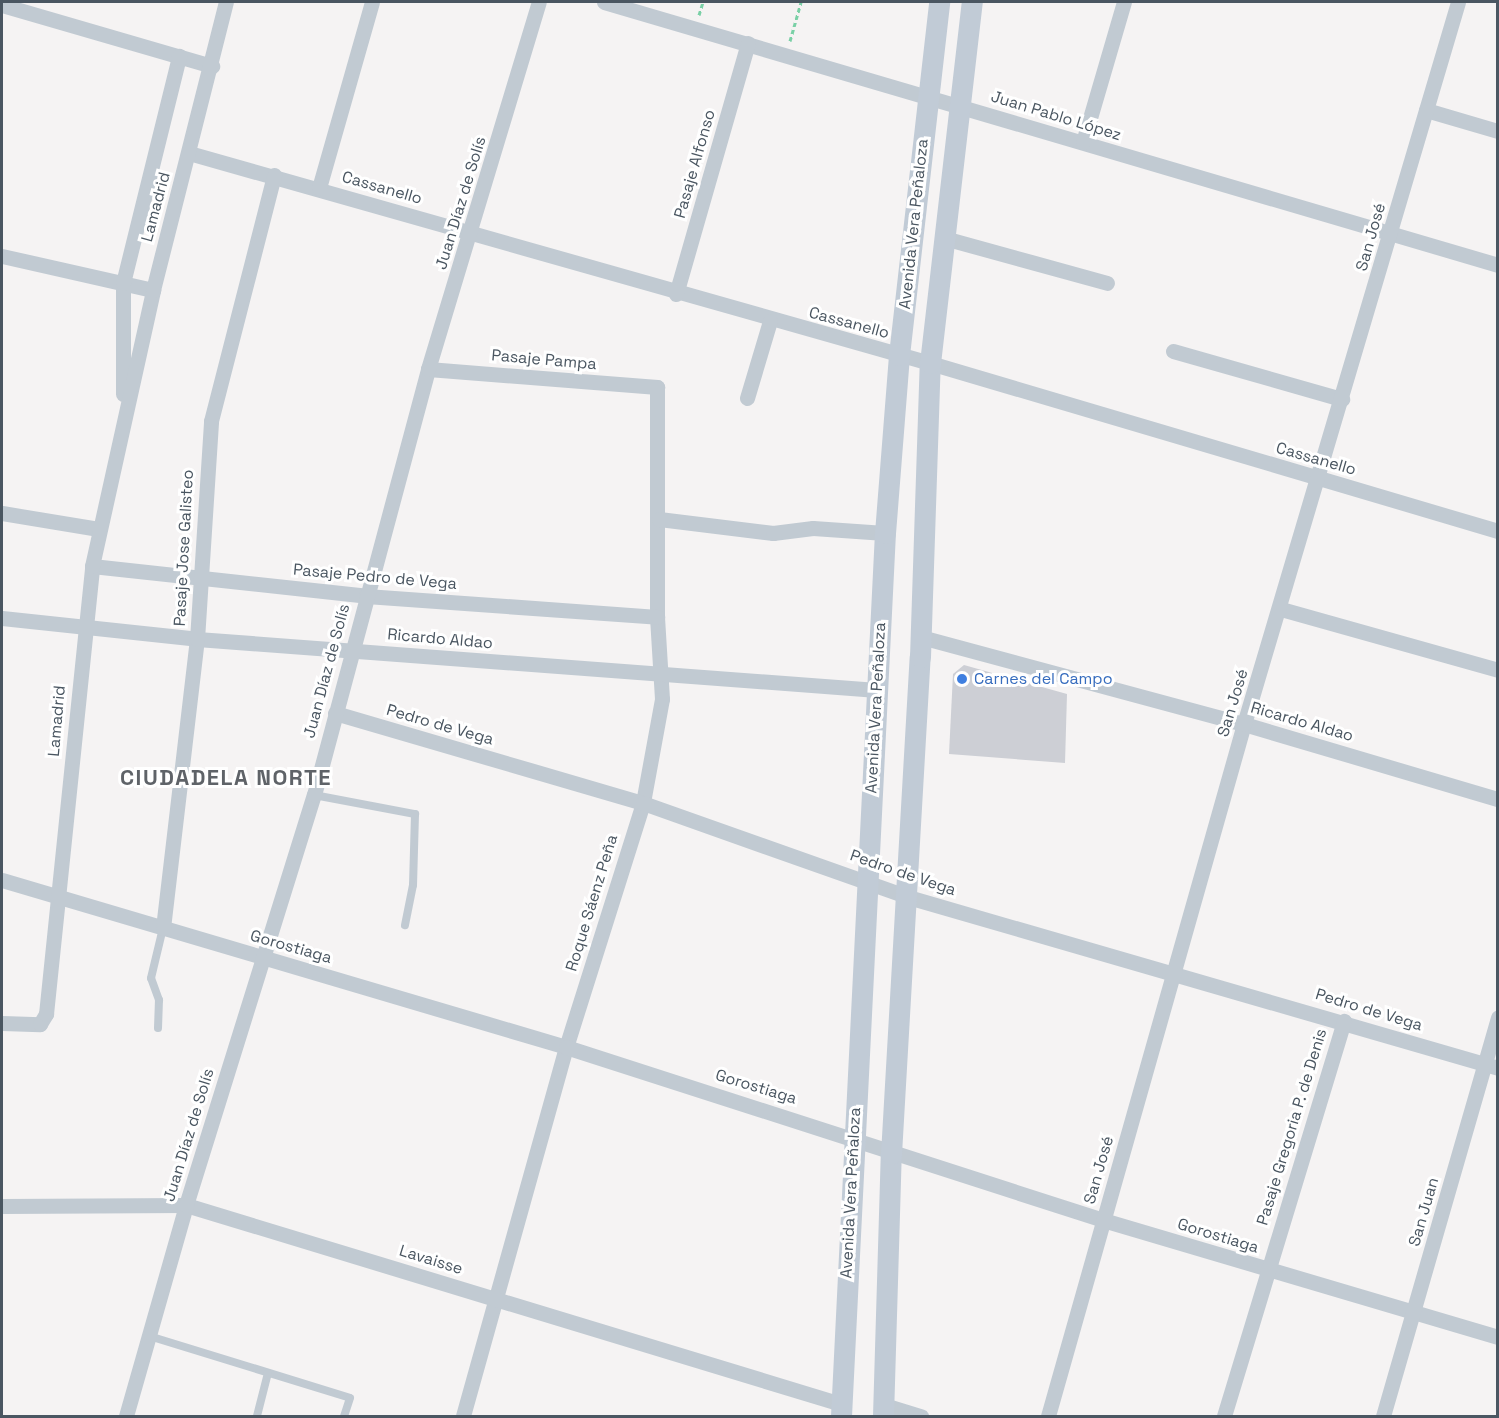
<!DOCTYPE html>
<meta charset="utf-8">
<style>
body{margin:0}
#map{position:relative;width:1499px;height:1418px;overflow:hidden;background:#f5f3f3;font-family:"Space Grotesk",sans-serif}
div>[style]{position:absolute}
[style*='--x']{left:calc(var(--x)*1px);top:calc(var(--y)*1px);width:calc(var(--w)*1px);rotate:calc(var(--a)*1deg)}
.building>*{inset:0;background:#cdcfd5}
.path>*{height:3px;margin-top:-1.5px;transform-origin:0;background:repeating-linear-gradient(90deg,#7ad0a6 0 4.5px,transparent 0 7.5px)}
.service>*{height:8px;margin:-4px;padding:0 4px;transform-origin:4px;border-radius:4px;background:#c1cad2}
.minor>*{height:15px;margin:-7.5px;padding:0 7.5px;transform-origin:7.5px;border-radius:7.5px;background:#c1cad2}
.secondary>*{height:21px;margin:-10.5px;padding:0 10.5px;transform-origin:10.5px;border-radius:10.5px;background:#c1cbd6}
.dots>*{width:16px;height:16px;translate:-50% -50%;box-sizing:border-box;border:3px solid #fff;border-radius:50%}
span{translate:-50% -50%;white-space:nowrap;text-align:center;line-height:1.15;-webkit-text-stroke:6px #fff;paint-order:stroke}
.street-label{font-size:16px;color:#4a5661}
.shop-label{font-size:16px;color:#366cbe}
.left{translate:0 -50%;text-align:left}
.district-label{font-size:22px;color:#5f6368;font-weight:700;letter-spacing:1.5px}
.frame{position:absolute;inset:0;border:3px solid #4a5661;pointer-events:none}
</style>
<div id="map">
<div class="building">
<div style="clip-path:polygon(964px 665px,1067px 694px,1065px 763px,949px 754px,953px 674px)"></div>
</div>
<div class="path">
<div style="--x:699;--y:15;--w:14;--a:-73"></div>
<div style="--x:790;--y:41;--w:41;--a:-74.2"></div>
</div>
<div class="service">
<div style="--x:314;--y:795;--w:103;--a:10.7"></div>
<div style="--x:415;--y:814;--w:71;--a:91.6"></div>
<div style="--x:413;--y:885;--w:41;--a:101.3"></div>
<div style="--x:158;--y:1028;--w:28;--a:-88"></div>
<div style="--x:159;--y:1000;--w:23;--a:-110"></div>
<div style="--x:151;--y:978;--w:51;--a:-76.5"></div>
<div style="--x:149;--y:1336;--w:210;--a:17.1"></div>
<div style="--x:350;--y:1398;--w:19;--a:108"></div>
<div style="--x:257;--y:1416;--w:44;--a:-75.7"></div>
</div>
<div class="minor">
<div style="--x:604;--y:2;--w:932;--a:16.39"></div>
<div style="--x:2;--y:5;--w:219;--a:16.2"></div>
<div style="--x:1426;--y:110;--w:75;--a:16.3"></div>
<div style="--x:1083;--y:142;--w:146;--a:-73.7"></div>
<div style="--x:189;--y:153;--w:770;--a:15.82"></div>
<div style="--x:930;--y:363;--w:592;--a:16.48"></div>
<div style="--x:319;--y:188;--w:193;--a:-74.1"></div>
<div style="--x:944;--y:238;--w:169;--a:15.4"></div>
<div style="--x:2;--y:256;--w:155;--a:12.7"></div>
<div style="--x:676;--y:294;--w:261;--a:-74"></div>
<div style="--x:1173;--y:351;--w:176;--a:15.9"></div>
<div style="--x:428;--y:369;--w:230;--a:4.5"></div>
<div style="--x:657;--y:387;--w:230;--a:90"></div>
<div style="--x:657;--y:617;--w:82;--a:86.5"></div>
<div style="--x:662;--y:699;--w:106;--a:100.4"></div>
<div style="--x:643;--y:803;--w:256;--a:107.5"></div>
<div style="--x:566;--y:1047;--w:383;--a:105.6"></div>
<div style="--x:123;--y:394;--w:111;--a:-90"></div>
<div style="--x:123;--y:283;--w:234;--a:-76.1"></div>
<div style="--x:747;--y:398;--w:80;--a:-73.4"></div>
<div style="--x:2;--y:513;--w:98;--a:9.4"></div>
<div style="--x:659;--y:519;--w:115;--a:7"></div>
<div style="--x:773;--y:533;--w:40;--a:-7.1"></div>
<div style="--x:813;--y:528;--w:72;--a:4"></div>
<div style="--x:92;--y:566;--w:276;--a:6.2"></div>
<div style="--x:366;--y:596;--w:292;--a:4.1"></div>
<div style="--x:1281;--y:609;--w:225;--a:15.7"></div>
<div style="--x:2;--y:618;--w:196;--a:6.1"></div>
<div style="--x:197;--y:639;--w:682;--a:4.29"></div>
<div style="--x:921;--y:637;--w:335;--a:15.1"></div>
<div style="--x:1244;--y:724;--w:265;--a:16.5"></div>
<div style="--x:335;--y:713;--w:321;--a:16.3"></div>
<div style="--x:643;--y:803;--w:281;--a:19.5"></div>
<div style="--x:908;--y:897;--w:614;--a:16.16"></div>
<div style="--x:2;--y:880;--w:588;--a:16.49"></div>
<div style="--x:566;--y:1047;--w:564;--a:17.86"></div>
<div style="--x:1103;--y:1220;--w:412;--a:16.5"></div>
<div style="--x:163;--y:928;--w:291;--a:-83.3"></div>
<div style="--x:197;--y:639;--w:218;--a:-86.3"></div>
<div style="--x:211;--y:421;--w:254;--a:-75.6"></div>
<div style="--x:2;--y:1023;--w:38;--a:2"></div>
<div style="--x:40;--y:1024;--w:12;--a:-59"></div>
<div style="--x:46;--y:1014;--w:450;--a:-84.1"></div>
<div style="--x:92;--y:566;--w:283;--a:-77.5"></div>
<div style="--x:153;--y:290;--w:297;--a:-75.8"></div>
<div style="--x:2;--y:1206;--w:184;--a:-0.3"></div>
<div style="--x:186;--y:1205;--w:685;--a:16.9"></div>
<div style="--x:884;--y:1405;--w:39;--a:17"></div>
<div style="--x:126;--y:1416;--w:219;--a:-74.1"></div>
<div style="--x:186;--y:1205;--w:430;--a:-72.7"></div>
<div style="--x:314;--y:795;--w:441;--a:-75"></div>
<div style="--x:428;--y:369;--w:383;--a:-73.2"></div>
<div style="--x:1048;--y:1416;--w:719;--a:-74.19"></div>
<div style="--x:1244;--y:724;--w:753;--a:-73.49"></div>
<div style="--x:1224;--y:1416;--w:413;--a:-73.1"></div>
<div style="--x:1383;--y:1416;--w:415;--a:-73.9"></div>
</div>
<div class="secondary">
<div style="--x:841;--y:1416;--w:884;--a:-87.15"></div>
<div style="--x:885;--y:533;--w:179;--a:-85.5"></div>
<div style="--x:899;--y:355;--w:355;--a:-83.5"></div>
<div style="--x:883;--y:1416;--w:262;--a:-88.3"></div>
<div style="--x:891;--y:1154;--w:498;--a:-86.7"></div>
<div style="--x:920;--y:657;--w:294;--a:-88.1"></div>
<div style="--x:930;--y:363;--w:363;--a:-83.4"></div>
</div>
<div class="dots">
<div style="left:962px;top:679px;background:#3f7fe0"></div>
</div>
<div class="street-label">
<span style="left:1056px;top:116px;rotate:17deg">Juan Pablo López</span>
<span style="left:695px;top:164px;rotate:-74deg">Pasaje Alfonso</span>
<span style="left:382px;top:188px;rotate:16deg">Cassanello</span>
<span style="left:461px;top:203px;rotate:-73deg">Juan Díaz de Solís</span>
<span style="left:156px;top:207px;rotate:-75deg">Lamadrid</span>
<span style="left:914px;top:224px;rotate:-84deg">Avenida Vera Peñaloza</span>
<span style="left:1371px;top:237px;rotate:-74deg">San José</span>
<span style="left:849px;top:323px;rotate:15deg">Cassanello</span>
<span style="left:544px;top:360px;rotate:5deg">Pasaje Pampa</span>
<span style="left:1316px;top:459px;rotate:16deg">Cassanello</span>
<span style="left:184px;top:548px;rotate:-87deg">Pasaje Jose Galisteo</span>
<span style="left:375px;top:577px;rotate:5deg">Pasaje Pedro de Vega</span>
<span style="left:440px;top:639px;rotate:5deg">Ricardo Aldao</span>
<span style="left:327px;top:671px;rotate:-75deg">Juan Díaz de Solís</span>
<span style="left:1233px;top:703px;rotate:-73deg">San José</span>
<span style="left:876px;top:708px;rotate:-87deg">Avenida Vera Peñaloza</span>
<span style="left:57px;top:721px;rotate:-85deg">Lamadrid</span>
<span style="left:1302px;top:722px;rotate:16deg">Ricardo Aldao</span>
<span style="left:440px;top:725px;rotate:16deg">Pedro de Vega</span>
<span style="left:903px;top:873px;rotate:19deg">Pedro de Vega</span>
<span style="left:592px;top:903px;rotate:-73deg">Roque Sáenz Peña</span>
<span style="left:291px;top:947px;rotate:16deg">Gorostiaga</span>
<span style="left:1369px;top:1010px;rotate:17deg">Pedro de Vega</span>
<span style="left:756px;top:1087px;rotate:17deg">Gorostiaga</span>
<span style="left:1292px;top:1127px;rotate:-73deg">Pasaje Gregoria P. de Denis</span>
<span style="left:189px;top:1135px;rotate:-73deg">Juan Díaz de Solís</span>
<span style="left:1099px;top:1170px;rotate:-74deg">San José</span>
<span style="left:851px;top:1193px;rotate:-87deg">Avenida Vera Peñaloza</span>
<span style="left:1424px;top:1212px;rotate:-74deg">San Juan</span>
<span style="left:1218px;top:1236px;rotate:17deg">Gorostiaga</span>
<span style="left:431px;top:1260px;rotate:17deg">Lavaisse</span>
</div>
<div class="shop-label">
<span class="left" style="left:974px;top:679px">Carnes del Campo</span>
</div>
<div class="district-label">
<span style="left:226px;top:778px">CIUDADELA NORTE</span>
</div>
<div class="frame"></div>
</div>
